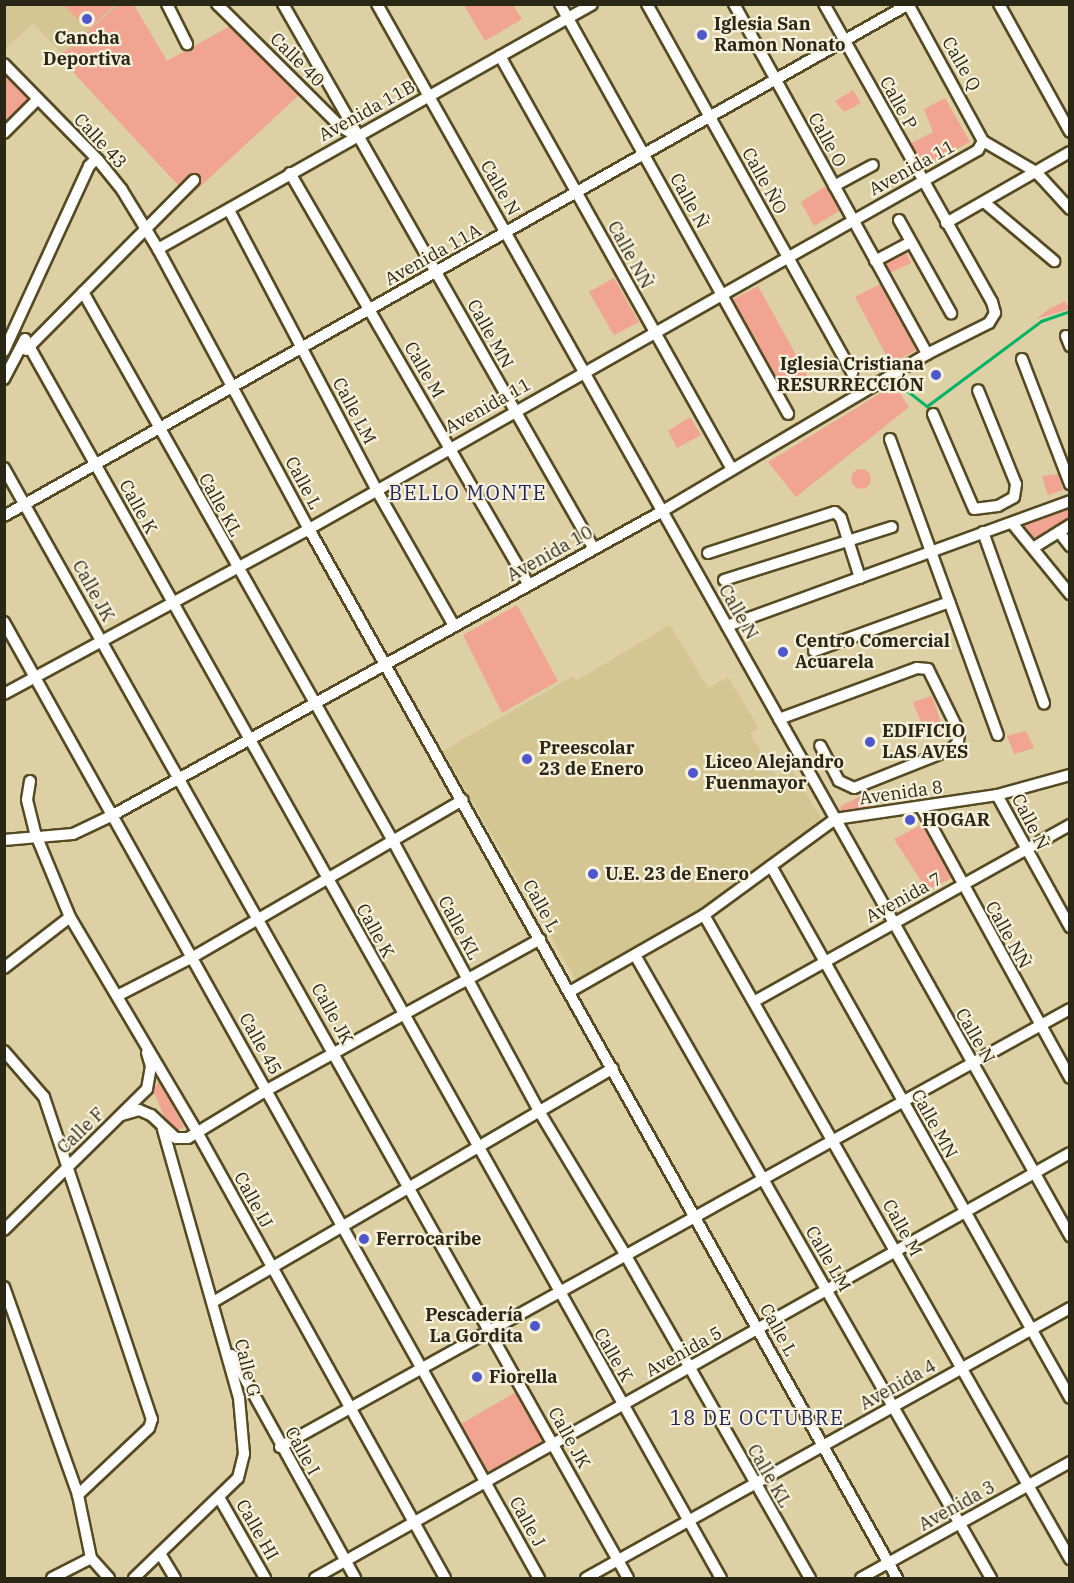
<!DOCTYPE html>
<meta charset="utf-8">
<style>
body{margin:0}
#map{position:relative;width:1074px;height:1583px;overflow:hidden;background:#dcd0a4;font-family:"IBM Plex Serif",serif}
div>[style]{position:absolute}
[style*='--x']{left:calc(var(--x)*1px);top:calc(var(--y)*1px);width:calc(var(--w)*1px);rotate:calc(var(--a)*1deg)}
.built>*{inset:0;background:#d3c692}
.green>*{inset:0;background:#f0a491}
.round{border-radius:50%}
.stream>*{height:3px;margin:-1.5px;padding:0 1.5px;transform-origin:1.5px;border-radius:1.5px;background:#00b366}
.roads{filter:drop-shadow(2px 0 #554a22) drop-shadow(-2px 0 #554a22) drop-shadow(0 2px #554a22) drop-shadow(0 -2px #554a22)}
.minor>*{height:10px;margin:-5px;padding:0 5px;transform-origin:5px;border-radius:5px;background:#fff}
.dots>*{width:16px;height:16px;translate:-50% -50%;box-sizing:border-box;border:3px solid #f7f1db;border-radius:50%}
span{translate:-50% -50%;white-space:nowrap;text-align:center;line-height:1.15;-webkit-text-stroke:4.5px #f7f1db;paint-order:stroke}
.poi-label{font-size:18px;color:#2b2716;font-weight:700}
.left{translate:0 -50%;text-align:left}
.right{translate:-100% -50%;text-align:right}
.street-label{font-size:18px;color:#2b2716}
.neighbourhood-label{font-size:20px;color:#21265f;letter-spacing:1.5px}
.frame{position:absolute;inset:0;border:6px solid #2b2716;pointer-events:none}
</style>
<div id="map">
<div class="built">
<div style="clip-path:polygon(5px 5px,120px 5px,63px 55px,33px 23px,5px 49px)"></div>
<div style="clip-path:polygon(670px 625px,708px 688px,728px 677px,759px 728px,750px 733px,777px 777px,791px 768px,824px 823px,694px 913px,576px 980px,443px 751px,573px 676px,576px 681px)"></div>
</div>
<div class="green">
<div style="clip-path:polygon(64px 5px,115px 5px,88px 30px)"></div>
<div style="clip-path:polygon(118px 5px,134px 5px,167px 61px,232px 25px,300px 94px,189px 197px,59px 57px)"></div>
<div style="clip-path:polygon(464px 5px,513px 5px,522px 19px,485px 41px)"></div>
<div style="clip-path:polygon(5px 64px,34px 95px,5px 123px)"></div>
<div style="clip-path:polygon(853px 90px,861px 103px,844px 112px,835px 101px)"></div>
<div style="clip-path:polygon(945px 98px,970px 142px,922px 168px,911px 143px,933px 132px,924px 109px)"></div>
<div style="clip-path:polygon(826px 186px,839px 211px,814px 226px,801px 202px)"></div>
<div style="clip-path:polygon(904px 248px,911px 263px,890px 273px,883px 259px)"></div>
<div style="clip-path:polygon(614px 278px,639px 322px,614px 335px,589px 292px)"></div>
<div style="clip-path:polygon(880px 284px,916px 350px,891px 364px,855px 297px)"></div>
<div style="clip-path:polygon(758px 286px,807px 375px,781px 389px,732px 300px)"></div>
<div style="clip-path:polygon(1065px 301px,1069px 309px,1036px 319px,1049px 309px)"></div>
<div style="clip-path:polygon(894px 385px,909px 407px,796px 497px,768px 462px)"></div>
<div style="clip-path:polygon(690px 417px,701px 435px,677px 448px,668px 431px)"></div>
<div class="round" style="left:851px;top:469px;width:20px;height:20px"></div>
<div style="clip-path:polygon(1058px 474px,1063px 490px,1048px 495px,1042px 476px)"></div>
<div style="clip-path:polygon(1069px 505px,1069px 519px,1036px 544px,1021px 526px)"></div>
<div style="clip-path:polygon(517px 605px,558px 681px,502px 713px,463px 635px)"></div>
<div style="clip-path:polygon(932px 696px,944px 732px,927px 739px,913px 702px)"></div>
<div style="clip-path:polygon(1026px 731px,1034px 748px,1014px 754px,1007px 736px)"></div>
<div style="clip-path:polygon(865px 794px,871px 808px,840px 811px,841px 806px)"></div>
<div style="clip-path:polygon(923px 824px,952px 878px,927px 890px,894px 839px)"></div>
<div style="clip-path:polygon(159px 1081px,184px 1127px,177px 1131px,167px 1124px,153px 1090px)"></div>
<div style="clip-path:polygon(520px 1390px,548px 1442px,487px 1476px,459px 1425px)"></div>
</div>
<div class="stream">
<div style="--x:901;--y:386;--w:33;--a:38"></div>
<div style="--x:927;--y:406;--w:142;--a:-36.7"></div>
<div style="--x:1041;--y:321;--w:31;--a:-19"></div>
</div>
<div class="roads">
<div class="minor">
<div style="--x:167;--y:4;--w:45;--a:63.4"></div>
<div style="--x:217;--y:4;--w:175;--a:44.8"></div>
<div style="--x:341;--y:127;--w:17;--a:31"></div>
<div style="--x:283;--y:4;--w:627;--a:60.29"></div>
<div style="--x:377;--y:4;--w:1414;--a:60.64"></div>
<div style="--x:560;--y:4;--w:469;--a:60.9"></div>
<div style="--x:647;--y:4;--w:422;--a:60.9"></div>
<div style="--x:734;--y:4;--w:400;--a:61.1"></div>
<div style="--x:908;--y:4;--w:156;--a:61.3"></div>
<div style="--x:999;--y:4;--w:146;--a:61"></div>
<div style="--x:500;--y:56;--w:474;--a:60.7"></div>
<div style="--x:4;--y:64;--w:134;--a:45.6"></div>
<div style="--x:98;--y:160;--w:38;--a:51"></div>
<div style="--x:122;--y:190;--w:69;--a:58.6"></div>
<div style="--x:158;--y:249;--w:318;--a:61.7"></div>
<div style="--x:309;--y:529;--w:1203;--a:60.73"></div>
<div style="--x:4;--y:133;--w:48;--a:-45"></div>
<div style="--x:983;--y:141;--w:61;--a:30.3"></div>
<div style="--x:1036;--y:172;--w:50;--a:47.4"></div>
<div style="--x:290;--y:173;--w:476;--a:59.9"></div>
<div style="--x:834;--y:186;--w:44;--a:-28.3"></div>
<div style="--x:984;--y:202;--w:92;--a:40.1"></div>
<div style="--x:229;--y:210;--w:315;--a:62.2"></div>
<div style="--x:376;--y:489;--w:158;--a:60.3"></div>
<div style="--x:899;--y:220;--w:107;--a:60.8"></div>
<div style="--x:946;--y:223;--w:143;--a:-29.8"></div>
<div style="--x:158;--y:249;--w:498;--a:-29.4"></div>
<div style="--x:875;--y:261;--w:40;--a:-28"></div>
<div style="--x:83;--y:292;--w:630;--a:60.55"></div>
<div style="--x:393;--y:841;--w:307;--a:61.6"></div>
<div style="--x:539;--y:1111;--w:167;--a:59"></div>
<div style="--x:625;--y:1254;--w:373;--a:60.3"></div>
<div style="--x:1066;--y:336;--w:11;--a:68"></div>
<div style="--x:26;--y:350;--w:239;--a:-45.3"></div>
<div style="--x:4;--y:351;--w:204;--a:-65.3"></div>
<div style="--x:89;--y:166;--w:10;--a:-45"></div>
<div style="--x:1022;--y:359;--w:134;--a:69"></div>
<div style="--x:4;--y:379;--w:45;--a:-62.3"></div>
<div style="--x:25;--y:339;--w:1421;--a:60.68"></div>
<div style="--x:933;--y:414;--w:103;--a:66.7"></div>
<div style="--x:974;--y:509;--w:24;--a:-7"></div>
<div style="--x:998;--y:506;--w:18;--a:-29"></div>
<div style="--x:1014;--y:497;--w:13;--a:-81"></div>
<div style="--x:1016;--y:484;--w:101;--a:-112"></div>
<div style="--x:890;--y:439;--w:315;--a:70"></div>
<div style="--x:4;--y:468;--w:1273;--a:60.66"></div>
<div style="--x:4;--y:516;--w:1040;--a:-29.5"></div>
<div style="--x:1012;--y:523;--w:92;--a:50.8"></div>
<div style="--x:983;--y:532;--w:182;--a:70.4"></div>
<div style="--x:1059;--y:532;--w:18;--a:52"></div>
<div style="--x:1033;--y:548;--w:44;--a:-31.9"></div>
<div style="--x:708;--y:553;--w:133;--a:-17.9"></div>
<div style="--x:835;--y:512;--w:8;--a:45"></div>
<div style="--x:841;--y:518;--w:63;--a:72.4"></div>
<div style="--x:724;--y:580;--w:176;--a:-17.5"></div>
<div style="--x:4;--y:622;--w:1096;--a:60.77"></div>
<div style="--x:727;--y:626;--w:365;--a:-20"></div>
<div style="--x:814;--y:651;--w:144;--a:-19.9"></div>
<div style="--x:4;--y:694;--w:347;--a:-28.4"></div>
<div style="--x:309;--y:529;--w:769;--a:-29.53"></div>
<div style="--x:978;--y:150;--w:10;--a:-61"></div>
<div style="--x:779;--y:719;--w:147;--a:-20.3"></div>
<div style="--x:917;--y:668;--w:11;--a:5"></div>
<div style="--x:928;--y:669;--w:70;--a:63.8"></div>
<div style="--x:959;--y:732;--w:10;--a:96"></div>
<div style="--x:958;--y:742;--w:9;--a:131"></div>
<div style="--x:952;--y:749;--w:105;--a:158.3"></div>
<div style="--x:854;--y:788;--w:17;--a:-155"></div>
<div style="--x:839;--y:781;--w:40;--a:-118"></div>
<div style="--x:30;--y:781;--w:19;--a:99"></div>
<div style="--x:27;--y:800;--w:36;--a:76"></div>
<div style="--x:36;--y:835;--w:89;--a:67.5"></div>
<div style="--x:70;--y:917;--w:250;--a:59.4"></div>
<div style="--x:197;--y:1132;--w:510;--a:60.92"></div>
<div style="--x:997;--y:795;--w:151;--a:61.1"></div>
<div style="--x:921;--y:807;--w:309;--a:61.2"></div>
<div style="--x:4;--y:840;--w:69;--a:-5"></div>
<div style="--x:73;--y:834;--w:44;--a:-25.4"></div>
<div style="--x:113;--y:815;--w:626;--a:-28.94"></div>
<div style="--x:661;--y:512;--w:309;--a:-30.7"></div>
<div style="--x:927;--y:354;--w:69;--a:-26.6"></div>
<div style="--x:989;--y:323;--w:12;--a:-59"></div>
<div style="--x:995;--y:313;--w:11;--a:-105"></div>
<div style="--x:992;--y:302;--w:342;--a:-119.4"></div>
<div style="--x:771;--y:866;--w:610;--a:60.66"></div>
<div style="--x:704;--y:915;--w:741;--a:60.39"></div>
<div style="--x:635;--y:955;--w:718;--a:60.26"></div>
<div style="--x:4;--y:968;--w:83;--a:-37.7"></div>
<div style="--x:571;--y:991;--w:153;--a:-29.7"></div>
<div style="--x:704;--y:915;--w:162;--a:-36.2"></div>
<div style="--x:835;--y:819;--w:164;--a:-8.4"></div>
<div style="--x:997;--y:795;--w:76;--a:-15.3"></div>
<div style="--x:117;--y:996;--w:85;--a:-27.2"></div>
<div style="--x:193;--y:957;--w:312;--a:-30.2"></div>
<div style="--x:755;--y:1001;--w:361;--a:-29.2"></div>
<div style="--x:4;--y:1051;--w:61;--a:49"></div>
<div style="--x:44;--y:1097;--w:340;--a:71.5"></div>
<div style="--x:152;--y:1419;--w:9;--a:108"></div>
<div style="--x:149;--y:1428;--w:98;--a:136.7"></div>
<div style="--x:122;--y:1115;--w:18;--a:-16"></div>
<div style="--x:139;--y:1110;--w:13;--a:23"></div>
<div style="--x:151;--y:1115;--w:34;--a:43"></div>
<div style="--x:176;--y:1138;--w:12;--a:0"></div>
<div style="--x:188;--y:1138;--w:92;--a:-31.3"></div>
<div style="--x:267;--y:1090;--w:312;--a:-28.9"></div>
<div style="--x:4;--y:1230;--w:201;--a:-44.6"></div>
<div style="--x:147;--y:1089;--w:23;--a:-80"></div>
<div style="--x:151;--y:1066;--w:14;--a:-107"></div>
<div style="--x:4;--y:1287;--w:221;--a:70.4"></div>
<div style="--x:78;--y:1495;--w:64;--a:78.3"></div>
<div style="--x:91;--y:1558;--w:27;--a:48"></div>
<div style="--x:213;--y:1302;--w:463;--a:-30.3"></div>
<div style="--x:232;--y:1355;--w:255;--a:61.1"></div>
<div style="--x:280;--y:1447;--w:903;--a:-29.01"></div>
<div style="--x:220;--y:1499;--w:91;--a:60.3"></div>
<div style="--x:161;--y:1555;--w:27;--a:59"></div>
<div style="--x:52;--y:1578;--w:44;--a:-27.1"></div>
<div style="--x:134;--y:1578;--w:144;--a:-43.9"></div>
<div style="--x:238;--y:1478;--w:25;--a:-76"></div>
<div style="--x:244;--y:1454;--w:56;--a:-95.1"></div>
<div style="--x:239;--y:1398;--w:280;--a:-105.8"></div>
<div style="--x:315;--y:1578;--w:866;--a:-29.38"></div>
<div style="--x:586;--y:1578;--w:554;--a:-29.16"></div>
<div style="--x:861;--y:1578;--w:239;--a:-29"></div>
</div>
</div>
<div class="dots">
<div style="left:87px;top:19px;background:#4e57cd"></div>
<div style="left:702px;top:35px;background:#4e57cd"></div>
<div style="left:936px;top:375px;background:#4e57cd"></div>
<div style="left:783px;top:652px;background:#4e57cd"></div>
<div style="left:870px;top:742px;background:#4e57cd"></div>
<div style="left:527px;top:759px;background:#4e57cd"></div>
<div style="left:693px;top:773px;background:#4e57cd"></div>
<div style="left:910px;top:820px;background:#4e57cd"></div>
<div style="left:593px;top:874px;background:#4e57cd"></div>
<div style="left:364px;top:1239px;background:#4e57cd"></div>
<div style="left:535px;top:1326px;background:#4e57cd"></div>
<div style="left:477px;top:1377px;background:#4e57cd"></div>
</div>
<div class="poi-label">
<span class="left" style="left:714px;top:35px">Iglesia San<br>Ramon Nonato</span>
<span style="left:87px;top:49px">Cancha<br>Deportiva</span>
<span class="right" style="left:924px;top:375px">Iglesia Cristiana<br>RESURRECCIÓN</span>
<span class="left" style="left:795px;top:652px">Centro Comercial<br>Acuarela</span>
<span class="left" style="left:882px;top:742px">EDIFICIO<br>LAS AVES</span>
<span class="left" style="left:539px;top:759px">Preescolar<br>23 de Enero</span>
<span class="left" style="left:705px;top:773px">Liceo Alejandro<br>Fuenmayor</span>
<span class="left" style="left:922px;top:820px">HOGAR</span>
<span class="left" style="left:605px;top:874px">U.E. 23 de Enero</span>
<span class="left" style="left:376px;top:1239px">Ferrocaribe</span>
<span class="right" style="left:523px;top:1326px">Pescadería<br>La Gordita</span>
<span class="left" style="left:489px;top:1377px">Fiorella</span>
</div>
<div class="street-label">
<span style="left:297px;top:60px;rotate:45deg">Calle 40</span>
<span style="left:961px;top:64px;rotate:60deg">Calle Q</span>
<span style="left:898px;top:103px;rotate:61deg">Calle P</span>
<span style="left:367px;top:111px;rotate:-29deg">Avenida 11B</span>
<span style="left:827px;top:140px;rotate:61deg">Calle O</span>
<span style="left:100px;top:141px;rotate:47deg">Calle 43</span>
<span style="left:912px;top:168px;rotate:-29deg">Avenida 11</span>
<span style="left:764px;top:181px;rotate:61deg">Calle ÑO</span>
<span style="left:500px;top:188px;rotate:60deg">Calle N</span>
<span style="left:689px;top:201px;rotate:61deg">Calle Ñ</span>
<span style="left:433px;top:255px;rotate:-29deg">Avenida 11A</span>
<span style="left:630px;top:255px;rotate:61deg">Calle NÑ</span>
<span style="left:490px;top:334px;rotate:61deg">Calle MN</span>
<span style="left:424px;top:370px;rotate:60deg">Calle M</span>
<span style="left:488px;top:406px;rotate:-29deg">Avenida 11</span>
<span style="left:354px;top:411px;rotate:62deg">Calle LM</span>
<span style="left:303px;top:483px;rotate:62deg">Calle L</span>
<span style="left:220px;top:505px;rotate:61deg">Calle KL</span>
<span style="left:138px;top:507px;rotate:61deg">Calle K</span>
<span style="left:550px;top:554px;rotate:-29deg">Avenida 10</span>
<span style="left:93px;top:591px;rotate:61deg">Calle JK</span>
<span style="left:738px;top:612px;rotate:60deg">Calle N</span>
<span style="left:901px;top:793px;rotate:-8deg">Avenida 8</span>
<span style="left:1030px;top:822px;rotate:63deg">Calle Ñ</span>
<span style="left:904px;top:898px;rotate:-29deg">Avenida 7</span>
<span style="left:541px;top:906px;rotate:61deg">Calle L</span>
<span style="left:459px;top:928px;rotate:62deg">Calle KL</span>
<span style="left:375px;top:931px;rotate:61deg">Calle K</span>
<span style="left:1008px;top:935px;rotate:61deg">Calle NÑ</span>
<span style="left:332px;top:1014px;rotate:61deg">Calle JK</span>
<span style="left:975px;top:1036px;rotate:60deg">Calle N</span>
<span style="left:260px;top:1044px;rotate:61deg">Calle 45</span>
<span style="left:934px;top:1124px;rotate:61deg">Calle MN</span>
<span style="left:81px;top:1131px;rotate:-44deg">Calle F</span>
<span style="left:253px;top:1200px;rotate:61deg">Calle IJ</span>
<span style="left:902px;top:1228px;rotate:61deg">Calle M</span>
<span style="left:828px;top:1259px;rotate:60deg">Calle LM</span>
<span style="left:778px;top:1330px;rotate:61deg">Calle L</span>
<span style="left:684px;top:1352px;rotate:-29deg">Avenida 5</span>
<span style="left:613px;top:1355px;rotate:60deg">Calle K</span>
<span style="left:247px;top:1368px;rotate:76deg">Calle G</span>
<span style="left:898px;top:1385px;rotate:-29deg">Avenida 4</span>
<span style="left:569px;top:1438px;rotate:61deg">Calle JK</span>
<span style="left:302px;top:1451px;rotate:61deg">Calle I</span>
<span style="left:769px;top:1476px;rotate:60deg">Calle KL</span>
<span style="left:957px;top:1506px;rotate:-29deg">Avenida 3</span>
<span style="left:527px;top:1522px;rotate:61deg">Calle J</span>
<span style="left:257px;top:1530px;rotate:60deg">Calle HI</span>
</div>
<div class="neighbourhood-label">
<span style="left:468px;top:492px">BELLO MONTE</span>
<span style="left:757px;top:1417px">18 DE OCTUBRE</span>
</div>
<div class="frame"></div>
</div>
